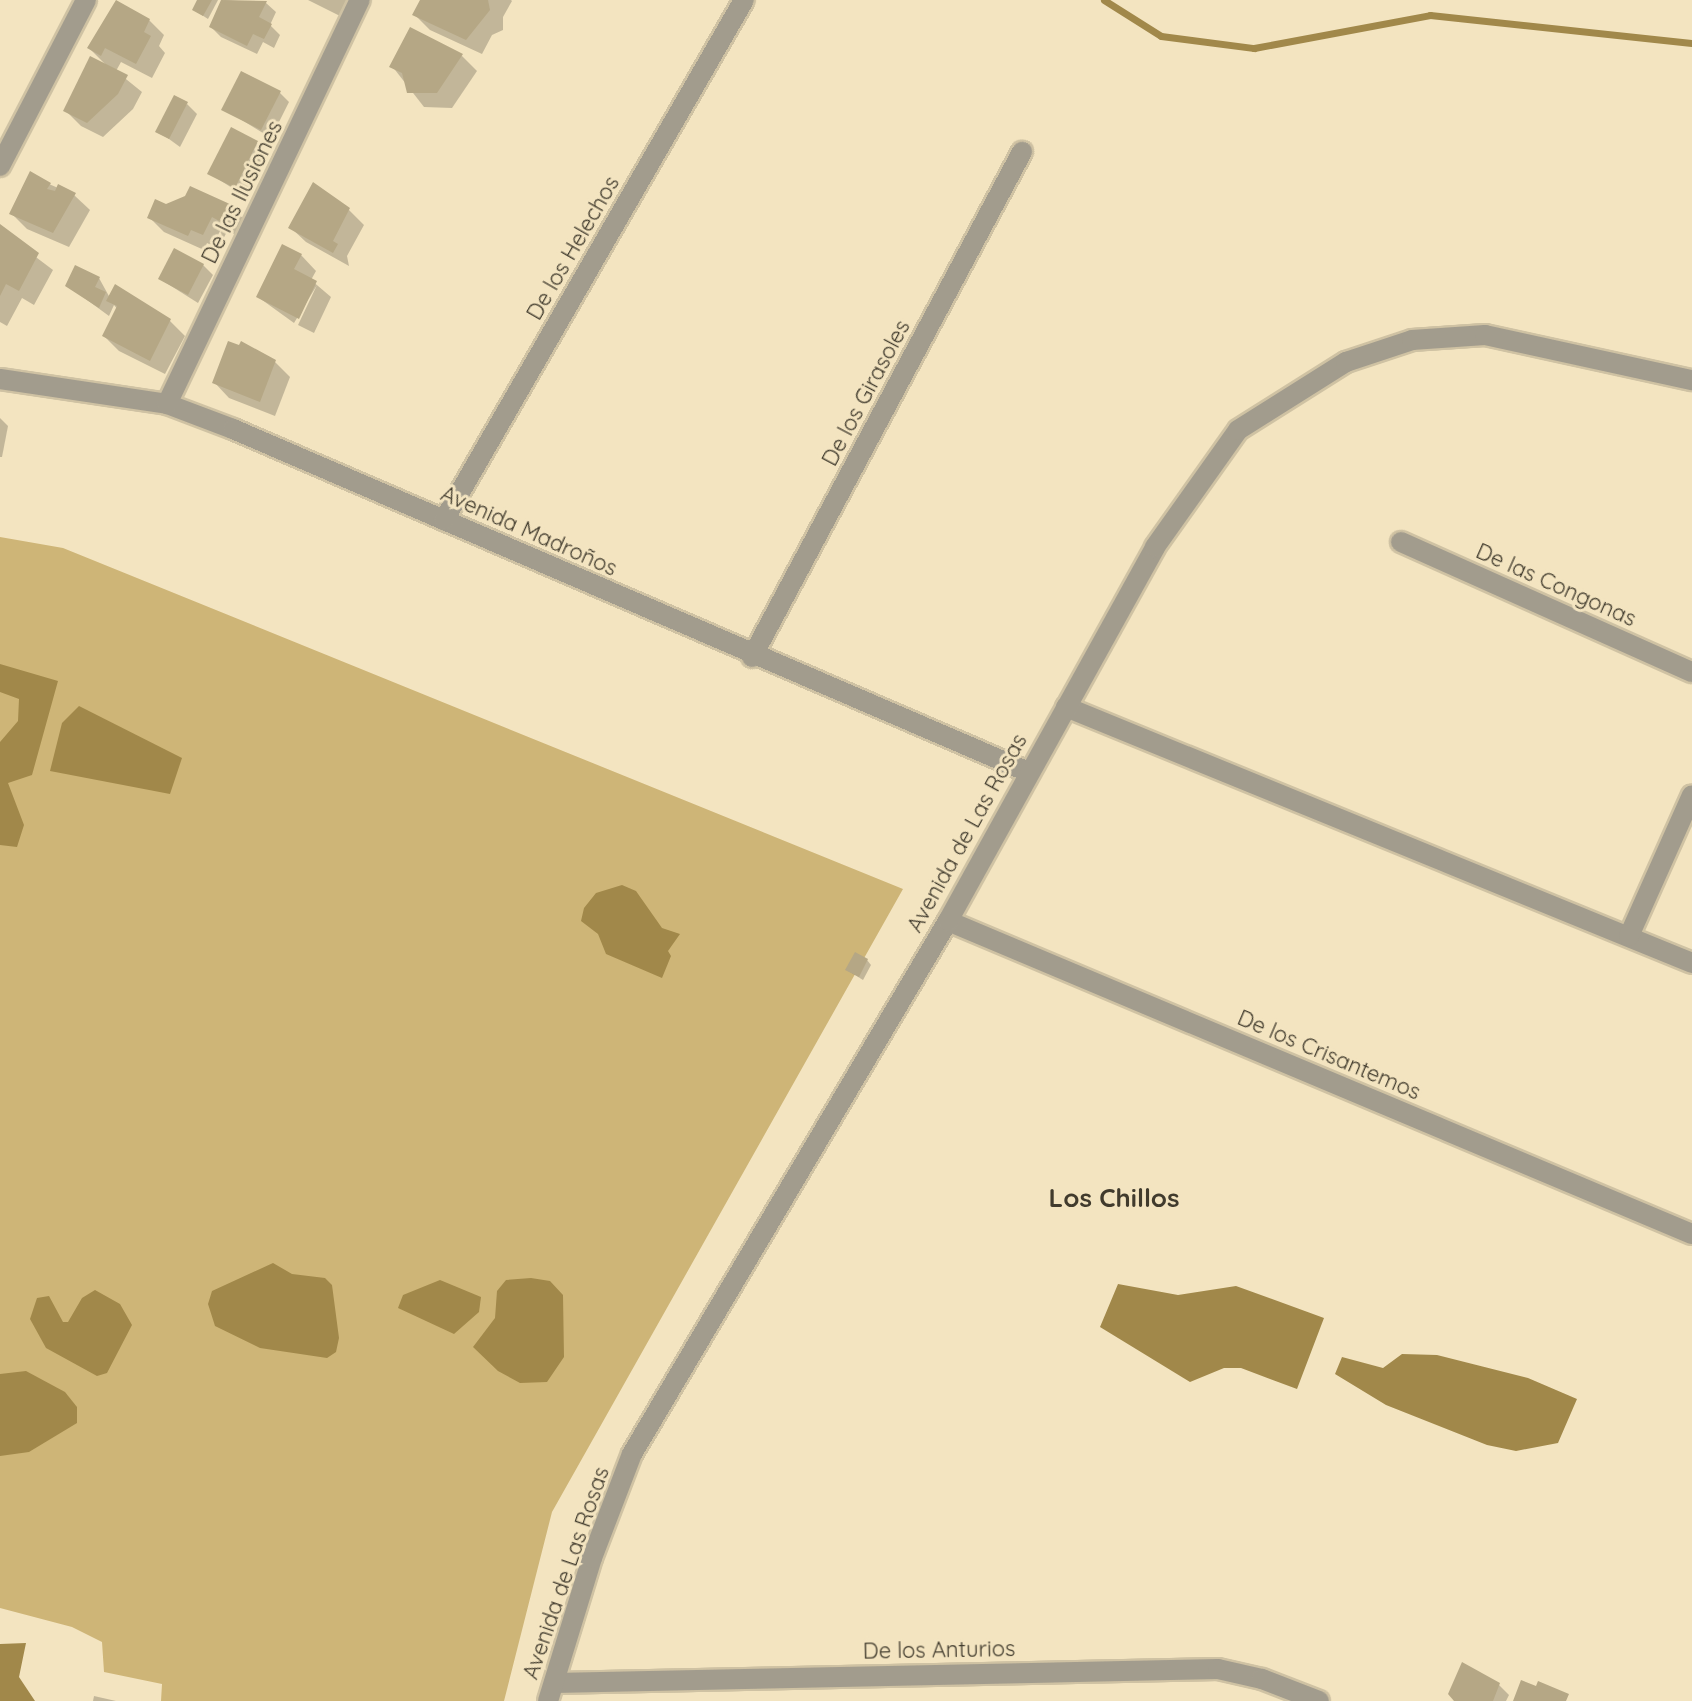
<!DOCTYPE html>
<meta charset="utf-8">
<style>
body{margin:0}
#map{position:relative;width:1692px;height:1701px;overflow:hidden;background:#f3e4c0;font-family:Quicksand,sans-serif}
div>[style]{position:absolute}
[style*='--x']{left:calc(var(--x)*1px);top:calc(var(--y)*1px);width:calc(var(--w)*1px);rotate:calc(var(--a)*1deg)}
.green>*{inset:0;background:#ceb577}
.water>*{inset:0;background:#a1884a}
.shadow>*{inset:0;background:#0003}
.stream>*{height:7px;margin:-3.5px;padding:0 3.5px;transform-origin:3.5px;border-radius:3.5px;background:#a1884a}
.building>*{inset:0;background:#b5a785}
.roads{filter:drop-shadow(2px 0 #cfc2a3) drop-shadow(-2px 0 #cfc2a3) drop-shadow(0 2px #cfc2a3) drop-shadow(0 -2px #cfc2a3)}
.minor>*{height:20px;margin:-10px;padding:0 10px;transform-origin:10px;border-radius:10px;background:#a29c8d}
span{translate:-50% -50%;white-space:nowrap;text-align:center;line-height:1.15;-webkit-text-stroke:6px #f3e4c0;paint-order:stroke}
.street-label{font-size:22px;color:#413b2d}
.quarter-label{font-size:26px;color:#413b2d;font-weight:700}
</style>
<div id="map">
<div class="green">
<div style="clip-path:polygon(0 537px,63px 548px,903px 889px,552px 1512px,504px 1701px,161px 1701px,162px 1684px,104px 1672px,102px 1642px,72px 1627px,0 1608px)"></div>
</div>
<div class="water">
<div style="clip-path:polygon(0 664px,58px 681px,32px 775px,8px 783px,24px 825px,17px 847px,0 845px,0 742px,18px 721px,19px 699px,0 692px)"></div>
<div style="clip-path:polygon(79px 706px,182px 758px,170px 794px,50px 771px,62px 723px)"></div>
<div style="clip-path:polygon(622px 885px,636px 891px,662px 928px,680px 934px,668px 951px,671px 956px,662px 978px,606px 954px,598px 934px,581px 921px,584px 908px,596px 893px)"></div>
<div style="clip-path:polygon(273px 1263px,292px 1274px,325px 1278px,332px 1285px,339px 1338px,336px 1352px,327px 1358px,260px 1348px,215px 1326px,208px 1304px,212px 1291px)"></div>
<div style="clip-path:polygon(531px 1278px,550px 1281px,563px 1295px,564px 1357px,547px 1382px,520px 1383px,498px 1371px,473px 1347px,495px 1318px,497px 1291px,506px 1280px)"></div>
<div style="clip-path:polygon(440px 1280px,481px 1297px,479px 1312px,454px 1334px,398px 1308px,403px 1295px)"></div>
<div style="clip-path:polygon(1118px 1284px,1178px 1295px,1236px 1286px,1324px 1318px,1297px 1389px,1241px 1368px,1224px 1368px,1190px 1382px,1100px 1327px)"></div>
<div style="clip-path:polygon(95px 1290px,120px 1304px,132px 1325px,107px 1373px,97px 1376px,46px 1348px,30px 1319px,37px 1298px,49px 1296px,63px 1322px,68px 1322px,82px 1298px)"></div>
<div style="clip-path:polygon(1402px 1354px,1437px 1355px,1528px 1378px,1577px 1399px,1558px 1443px,1516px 1451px,1487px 1445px,1386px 1405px,1335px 1374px,1342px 1357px,1383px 1368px)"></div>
<div style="clip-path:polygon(26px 1371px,65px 1392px,77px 1407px,77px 1423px,29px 1452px,0 1456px,0 1374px)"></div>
<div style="clip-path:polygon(26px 1643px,19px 1677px,35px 1701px,0 1701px,0 1644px)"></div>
</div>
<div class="shadow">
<div style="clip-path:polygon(200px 0,218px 0,208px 19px,194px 10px)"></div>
<div style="clip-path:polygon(224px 0,266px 3px,276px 12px,270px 25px,280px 35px,274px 48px,263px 42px,257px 54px,221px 37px,211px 27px)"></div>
<div style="clip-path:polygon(308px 0,348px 0,340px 16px)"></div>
<div style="clip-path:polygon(423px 0,511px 0,512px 1px,503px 17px,503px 30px,492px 35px,482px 54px,430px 30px,415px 15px)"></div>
<div style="clip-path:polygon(149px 20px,164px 35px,159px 46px,165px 53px,152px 78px,121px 62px,116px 71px,142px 92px,133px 109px,103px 137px,81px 126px,65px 110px,107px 66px,89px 48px)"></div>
<div style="clip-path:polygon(462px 56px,477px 71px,452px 108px,424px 107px,392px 66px)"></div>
<div style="clip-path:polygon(279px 92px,289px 102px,271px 138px,224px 109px)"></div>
<div style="clip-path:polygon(187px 104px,197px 114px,180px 147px,158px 131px)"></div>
<div style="clip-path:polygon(257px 143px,267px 152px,245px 196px,210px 174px)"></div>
<div style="clip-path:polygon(49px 184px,74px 195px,90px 210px,69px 247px,27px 229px,12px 214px)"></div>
<div style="clip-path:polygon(166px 206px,230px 206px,246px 221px,239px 236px,227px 231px,219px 249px,207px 243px,204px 250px,164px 232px,149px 217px)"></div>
<div style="clip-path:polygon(349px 210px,364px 225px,347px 256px,349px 266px,306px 242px,290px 227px)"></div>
<div style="clip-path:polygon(0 230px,53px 270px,34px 305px,22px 298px,7px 326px,0 322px)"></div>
<div style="clip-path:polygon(301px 255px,316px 271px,311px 280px,331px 297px,314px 333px,298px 325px,317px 285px,294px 323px,258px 297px)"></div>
<div style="clip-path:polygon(203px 265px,213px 275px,198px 303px,160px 279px)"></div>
<div style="clip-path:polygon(99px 278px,110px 298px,170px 321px,185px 336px,165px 374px,119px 351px,104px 336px,118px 310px,114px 305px,109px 316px,68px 286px)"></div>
<div style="clip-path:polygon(240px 348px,275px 362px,290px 377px,275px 416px,229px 398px,214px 382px)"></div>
<div style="clip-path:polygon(0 418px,8px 426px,2px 457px,0 457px)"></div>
<div style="clip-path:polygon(867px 960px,871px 965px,863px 980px,847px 970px)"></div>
<div style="clip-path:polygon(1463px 1664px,1499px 1685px,1509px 1695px,1506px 1701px,1456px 1701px)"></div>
<div style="clip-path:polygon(94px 1696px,116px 1701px,93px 1701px)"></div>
</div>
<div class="stream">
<div style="--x:1104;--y:0;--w:67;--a:32.3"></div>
<div style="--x:1161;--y:36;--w:94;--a:7.4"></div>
<div style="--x:1254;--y:48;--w:179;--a:-10.6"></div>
<div style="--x:1430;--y:15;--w:263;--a:6.1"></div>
</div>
<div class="building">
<div style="clip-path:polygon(116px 0,150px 19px,144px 32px,151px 36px,136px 64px,105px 48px,101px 56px,87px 48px)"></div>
<div style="clip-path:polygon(197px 0,212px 0,203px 16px,192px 10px)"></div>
<div style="clip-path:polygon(221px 0,267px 1px,259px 17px,272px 24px,264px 39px,253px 34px,247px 46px,209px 27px)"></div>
<div style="clip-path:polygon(420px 0,488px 0,490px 10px,466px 40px,412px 15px)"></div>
<div style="clip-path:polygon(410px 27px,463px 54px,437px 93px,407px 93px,402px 73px,389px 67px)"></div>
<div style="clip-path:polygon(90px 56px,128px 75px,118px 94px,87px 123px,63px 111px)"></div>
<div style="clip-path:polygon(241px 71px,281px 91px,261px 130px,221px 110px)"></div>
<div style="clip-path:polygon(174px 95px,188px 102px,169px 139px,155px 132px)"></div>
<div style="clip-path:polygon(231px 127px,258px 141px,235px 188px,207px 174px)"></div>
<div style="clip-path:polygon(30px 171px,51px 183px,47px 189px,55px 191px,58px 184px,76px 193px,53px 233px,9px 214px)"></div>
<div style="clip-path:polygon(313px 182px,350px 208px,333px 241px,338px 244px,333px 253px,288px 228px)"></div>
<div style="clip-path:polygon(190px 186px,232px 205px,223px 223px,212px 217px,203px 235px,191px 230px,188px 236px,147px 218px,155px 199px,166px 204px,185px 196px)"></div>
<div style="clip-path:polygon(0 224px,39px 253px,19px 291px,6px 284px,0 296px)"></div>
<div style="clip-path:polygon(282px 244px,302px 254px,294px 269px,317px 281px,299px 319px,256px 297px)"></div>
<div style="clip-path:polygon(174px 248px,204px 264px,188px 295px,158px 279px)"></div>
<div style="clip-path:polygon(75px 265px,100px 277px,95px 287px,106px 292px,99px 308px,65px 286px)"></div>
<div style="clip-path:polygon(115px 284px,171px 319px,150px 361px,102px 336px,117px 306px,106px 301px)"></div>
<div style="clip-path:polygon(228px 341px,239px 345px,241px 341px,276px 360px,260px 402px,212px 383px)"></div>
<div style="clip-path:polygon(855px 952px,868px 959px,859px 977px,845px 970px)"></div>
<div style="clip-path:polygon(1462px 1662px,1500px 1683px,1493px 1701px,1454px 1701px,1448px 1694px)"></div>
<div style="clip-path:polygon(1521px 1680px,1536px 1686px,1538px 1681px,1569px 1694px,1566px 1701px,1513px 1701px)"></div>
</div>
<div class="roads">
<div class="minor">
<div style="--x:0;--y:166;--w:187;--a:-62.6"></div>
<div style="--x:0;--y:379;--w:169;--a:8.5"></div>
<div style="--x:167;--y:404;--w:71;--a:20.7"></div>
<div style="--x:233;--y:429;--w:864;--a:23.33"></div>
<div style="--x:167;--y:404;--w:448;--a:-64.5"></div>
<div style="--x:444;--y:520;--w:600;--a:-60.02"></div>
<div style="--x:1401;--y:542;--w:319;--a:24.1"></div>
<div style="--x:752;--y:657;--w:573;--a:-61.87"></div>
<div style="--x:1066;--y:707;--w:676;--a:22.24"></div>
<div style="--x:948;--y:921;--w:807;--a:22.82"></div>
<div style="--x:1629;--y:936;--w:154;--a:-65.9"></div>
<div style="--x:554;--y:1683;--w:664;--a:-1.21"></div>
<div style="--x:1218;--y:1669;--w:45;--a:12.8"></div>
<div style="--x:1262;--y:1679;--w:61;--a:21.1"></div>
<div style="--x:548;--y:1701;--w:150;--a:-72.9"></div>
<div style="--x:592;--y:1558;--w:111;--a:-69"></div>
<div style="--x:632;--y:1454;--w:620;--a:-59.34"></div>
<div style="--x:948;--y:921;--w:427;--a:-61"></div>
<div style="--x:1155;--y:547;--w:143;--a:-54.6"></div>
<div style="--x:1238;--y:430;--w:128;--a:-32.2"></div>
<div style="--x:1346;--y:362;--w:70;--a:-18.4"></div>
<div style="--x:1412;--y:340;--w:73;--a:-3.9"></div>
<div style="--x:1485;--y:335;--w:212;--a:12.3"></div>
</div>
</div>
<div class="street-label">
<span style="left:242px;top:192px;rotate:-64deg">De las Ilusiones</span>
<span style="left:573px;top:248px;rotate:-60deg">De los Helechos</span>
<span style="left:866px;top:393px;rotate:-62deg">De los Girasoles</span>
<span style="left:529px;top:531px;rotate:24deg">Avenida Madroños</span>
<span style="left:1556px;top:585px;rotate:24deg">De las Congonas</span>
<span style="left:967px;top:833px;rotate:-61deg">Avenida de Las Rosas</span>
<span style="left:1329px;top:1055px;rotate:23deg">De los Crisantemos</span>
<span style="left:566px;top:1573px;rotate:-71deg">Avenida de Las Rosas</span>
<span style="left:939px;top:1650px;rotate:-1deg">De los Anturios</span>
</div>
<div class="quarter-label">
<span style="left:1114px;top:1198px">Los Chillos</span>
</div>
</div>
